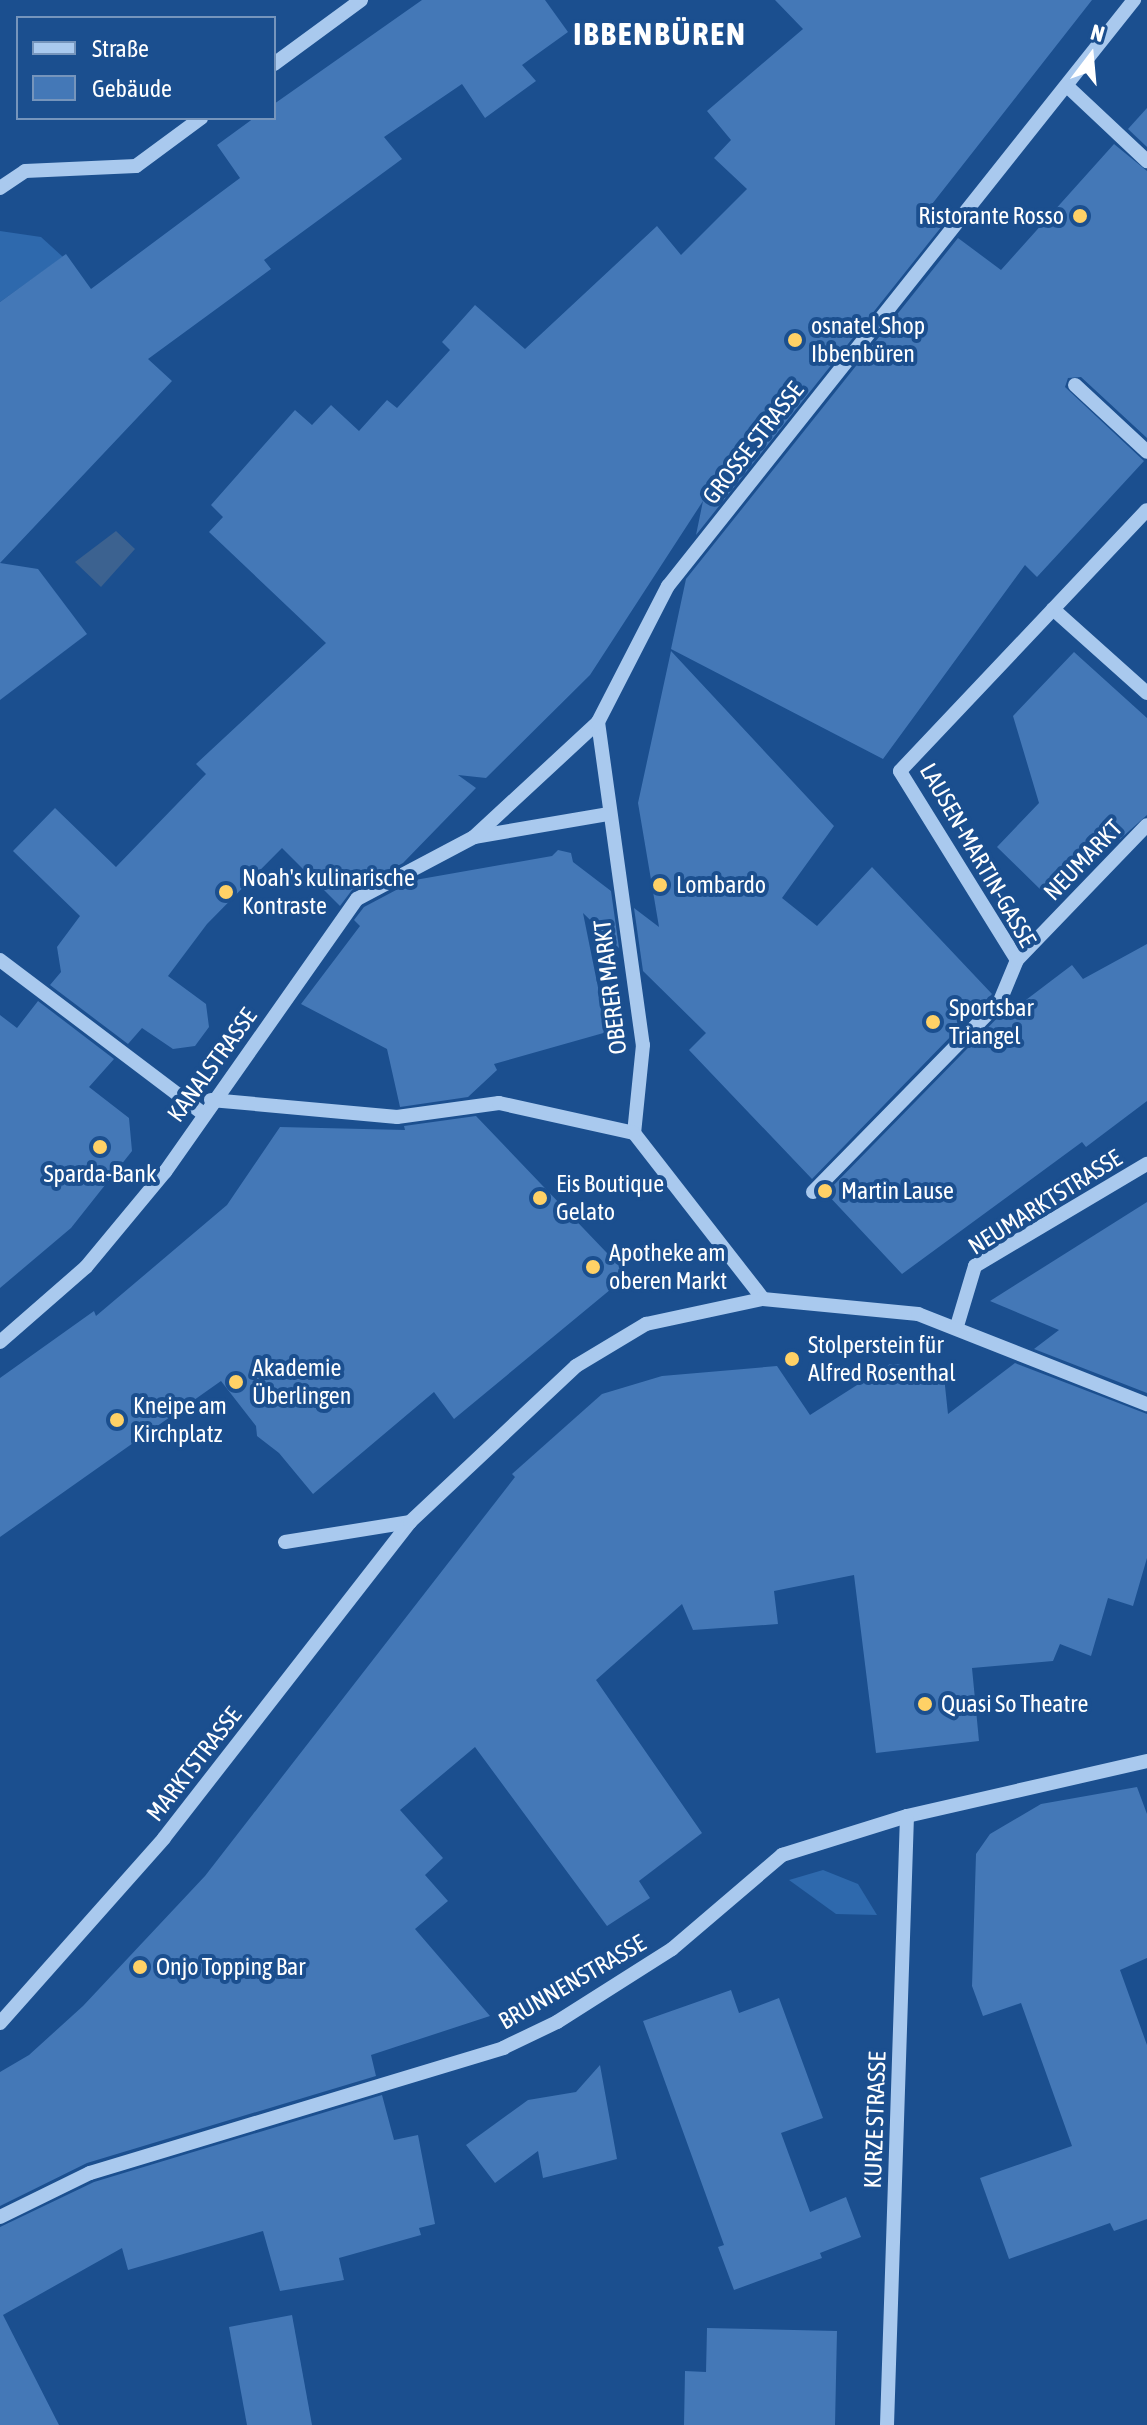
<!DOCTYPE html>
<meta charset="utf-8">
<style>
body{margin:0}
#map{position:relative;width:1147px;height:2425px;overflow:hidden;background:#1b4f8f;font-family:"Asap Condensed",sans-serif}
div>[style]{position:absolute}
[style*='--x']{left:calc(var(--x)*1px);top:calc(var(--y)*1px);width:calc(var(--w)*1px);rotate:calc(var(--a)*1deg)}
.green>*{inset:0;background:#2e69ad}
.water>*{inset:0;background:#3c6290}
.building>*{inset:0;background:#4478b7}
.minor>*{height:14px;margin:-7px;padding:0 7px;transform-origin:7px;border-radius:7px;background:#a9c9ee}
.dots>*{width:22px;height:22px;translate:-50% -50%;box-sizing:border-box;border:4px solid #1b4f8f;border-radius:50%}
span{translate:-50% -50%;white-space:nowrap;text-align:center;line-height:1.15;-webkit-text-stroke:8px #1b4f8f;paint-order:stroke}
.poi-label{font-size:24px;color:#fff}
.right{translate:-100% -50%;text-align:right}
.left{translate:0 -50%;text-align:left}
.street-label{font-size:24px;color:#fff}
.district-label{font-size:32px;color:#fff;font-weight:700;letter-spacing:2px}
.legend{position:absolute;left:16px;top:16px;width:260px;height:104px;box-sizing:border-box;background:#1b4f8f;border:2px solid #7695bc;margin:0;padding:10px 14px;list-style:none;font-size:24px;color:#fff}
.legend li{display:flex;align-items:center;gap:16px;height:40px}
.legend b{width:40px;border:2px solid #7695bc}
.north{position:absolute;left:1051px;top:16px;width:80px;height:80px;-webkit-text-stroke:6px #1b4f8f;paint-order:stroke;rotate:16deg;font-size:22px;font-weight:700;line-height:32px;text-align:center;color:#fff}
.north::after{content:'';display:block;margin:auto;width:28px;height:36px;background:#fff;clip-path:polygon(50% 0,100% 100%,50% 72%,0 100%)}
</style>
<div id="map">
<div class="green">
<div style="clip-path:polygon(0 231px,41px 237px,63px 257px,0 302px)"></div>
<div style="clip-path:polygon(823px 1870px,858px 1884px,877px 1915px,836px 1914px,789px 1880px)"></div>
</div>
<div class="water">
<div style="clip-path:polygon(116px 531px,135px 549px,101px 587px,75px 562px)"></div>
</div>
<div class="building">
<div style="clip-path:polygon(422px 0,545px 0,568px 32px,522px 65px,536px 81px,485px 118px,462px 84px,384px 137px,402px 159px,264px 260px,271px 269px,148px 359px,172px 381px,0 563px,0 302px,66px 254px,91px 289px,240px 178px,217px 145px,254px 118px,274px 118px,274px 104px)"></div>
<div style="clip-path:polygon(775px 0,1092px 0,925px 213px,942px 226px,696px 535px,703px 501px,590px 675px,486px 778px,458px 775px,476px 788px,403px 863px,352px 890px,340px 906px,282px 848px,207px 924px,168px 976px,206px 1004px,209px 1027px,195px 1046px,173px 1049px,142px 1028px,128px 1044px,50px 985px,61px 972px,57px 947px,80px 916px,13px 851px,55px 808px,116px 867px,206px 774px,196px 764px,326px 643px,209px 532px,223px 517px,211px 505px,295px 410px,312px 425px,331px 405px,359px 431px,387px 400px,397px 408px,450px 350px,442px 342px,475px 305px,525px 349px,657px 226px,681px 255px,747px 189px,714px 158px,731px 140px,707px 111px,803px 29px)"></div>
<div style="clip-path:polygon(1147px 108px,1147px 147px,1128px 129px)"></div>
<div style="clip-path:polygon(1114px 144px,1147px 171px,1147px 438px,1081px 377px,1068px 378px,1065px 387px,1144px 461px,1037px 577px,1025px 565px,883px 759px,671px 649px,686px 579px,958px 238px,1001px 270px)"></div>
<div style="clip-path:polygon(0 563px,38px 569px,87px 634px,0 700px)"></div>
<div style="clip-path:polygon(671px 651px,834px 826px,782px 898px,817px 926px,872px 867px,992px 994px,812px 1179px,689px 1050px,706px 1033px,643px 971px,634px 908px,659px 927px,638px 803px)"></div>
<div style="clip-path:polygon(1074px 652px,1147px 718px,1147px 815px,1119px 840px,1107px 829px,1046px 895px,997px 847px,1039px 803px,1013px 716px)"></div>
<div style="clip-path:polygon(558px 850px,571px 853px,573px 862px,611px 891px,619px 948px,583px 913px,607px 1032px,494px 1064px,497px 1070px,468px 1097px,400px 1107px,387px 1049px,301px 1004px,360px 926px,354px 920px,364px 907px,415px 880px,552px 856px)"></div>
<div style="clip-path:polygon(1147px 944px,1147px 1101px,1086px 1147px,1082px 1142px,902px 1274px,826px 1193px,1007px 1008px,1010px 1012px,1072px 965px,1083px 979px)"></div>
<div style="clip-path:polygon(38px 1001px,114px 1059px,89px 1087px,129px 1118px,132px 1151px,71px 1228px,0 1288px,0 1015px,17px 1028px)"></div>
<div style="clip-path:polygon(476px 1116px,628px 1275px,454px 1419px,434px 1392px,313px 1494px,279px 1453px,257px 1436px,256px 1426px,221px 1381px,0 1537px,0 1378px,94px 1311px,96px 1316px,227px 1205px,280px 1127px,405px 1130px,404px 1126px)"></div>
<div style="clip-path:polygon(1147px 1202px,1147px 1393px,1034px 1349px,1059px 1330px,990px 1301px)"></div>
<div style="clip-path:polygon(1015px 1363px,1147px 1414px,1147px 1558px,1133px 1606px,1108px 1598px,1091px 1656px,1060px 1644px,1053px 1661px,972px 1668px,979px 1741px,876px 1753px,854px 1575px,774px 1591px,778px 1624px,693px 1630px,682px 1604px,596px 1680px,702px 1833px,639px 1881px,650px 1898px,607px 1926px,475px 1747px,400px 1810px,443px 1858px,425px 1875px,448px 1901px,415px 1929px,490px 2016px,371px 2055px,376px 2076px,87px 2163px,0 2206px,0 2072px,29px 2055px,83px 2006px,205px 1876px,515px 1477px,512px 1474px,602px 1394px,662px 1376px,777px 1366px,810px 1415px,890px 1364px,943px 1367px,948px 1414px)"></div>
<div style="clip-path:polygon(1137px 1787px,1147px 1814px,1147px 1958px,1120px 1970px,1147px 2045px,1147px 2219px,1114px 2231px,1110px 2223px,1009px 2259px,980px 2178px,1072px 2146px,1021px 2003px,983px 2016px,972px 1986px,976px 1854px,990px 1834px,1041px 1804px)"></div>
<div style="clip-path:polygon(731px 1990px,739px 2013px,779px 1998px,823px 2118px,781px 2133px,810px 2212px,846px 2197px,861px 2237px,820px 2253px,822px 2258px,734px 2290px,718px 2247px,724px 2245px,643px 2021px)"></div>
<div style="clip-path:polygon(600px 2065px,617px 2159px,543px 2178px,538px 2151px,495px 2183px,466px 2145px,528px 2100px,576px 2092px)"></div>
<div style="clip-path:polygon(382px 2095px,394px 2140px,418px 2135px,435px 2224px,419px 2228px,421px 2235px,339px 2258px,344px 2280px,280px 2291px,263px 2231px,128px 2270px,122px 2248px,3px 2315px,59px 2425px,0 2425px,0 2227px,94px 2182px)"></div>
<div style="clip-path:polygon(292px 2315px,312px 2425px,247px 2425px,229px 2327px)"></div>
<div style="clip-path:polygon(707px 2328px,837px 2331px,835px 2425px,684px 2425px,685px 2371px,706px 2372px)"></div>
</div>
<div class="minor">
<div style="--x:274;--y:64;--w:108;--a:-36.3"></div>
<div style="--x:1067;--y:86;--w:110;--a:43.2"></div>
<div style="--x:0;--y:188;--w:30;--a:-34"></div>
<div style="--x:25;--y:171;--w:111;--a:-2.6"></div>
<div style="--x:136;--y:166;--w:81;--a:-36.4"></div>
<div style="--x:1075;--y:385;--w:98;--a:42.9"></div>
<div style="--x:1053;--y:609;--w:126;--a:41.8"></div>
<div style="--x:598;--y:722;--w:326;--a:82.1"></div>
<div style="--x:643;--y:1045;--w:88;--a:95.8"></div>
<div style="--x:634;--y:1133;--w:210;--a:52.1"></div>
<div style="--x:474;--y:837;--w:137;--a:-9.7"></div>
<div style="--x:0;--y:960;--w:253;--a:37.1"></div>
<div style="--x:1017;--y:960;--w:222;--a:-121.8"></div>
<div style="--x:900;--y:771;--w:359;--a:-46.6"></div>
<div style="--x:211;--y:1100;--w:187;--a:5.2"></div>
<div style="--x:397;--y:1117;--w:103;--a:-7.8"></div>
<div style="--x:499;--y:1103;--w:138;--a:12.5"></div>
<div style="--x:813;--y:1192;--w:267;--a:-45.6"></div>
<div style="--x:1000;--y:1001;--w:44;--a:-67.5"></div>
<div style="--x:1017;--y:960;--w:187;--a:-46.1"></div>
<div style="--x:957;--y:1326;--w:63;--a:-73.3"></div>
<div style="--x:975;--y:1266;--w:200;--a:-30.7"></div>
<div style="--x:0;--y:1342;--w:114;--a:-41.1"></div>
<div style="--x:86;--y:1267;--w:124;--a:-50.3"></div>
<div style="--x:165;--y:1172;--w:334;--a:-54.9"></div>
<div style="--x:357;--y:899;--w:132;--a:-27.9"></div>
<div style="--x:474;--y:837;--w:169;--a:-42.8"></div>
<div style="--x:598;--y:722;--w:153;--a:-62.8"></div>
<div style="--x:668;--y:586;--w:749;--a:-51.51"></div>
<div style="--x:285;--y:1542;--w:127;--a:-9.1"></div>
<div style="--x:0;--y:2023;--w:247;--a:-48.4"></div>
<div style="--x:164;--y:1838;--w:400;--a:-52.1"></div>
<div style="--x:410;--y:1522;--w:228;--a:-43.2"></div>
<div style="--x:576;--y:1366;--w:82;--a:-31"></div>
<div style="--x:646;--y:1324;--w:120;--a:-12.1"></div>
<div style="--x:763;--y:1299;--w:156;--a:5.5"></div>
<div style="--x:918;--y:1314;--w:246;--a:21.5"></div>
<div style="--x:0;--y:2217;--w:100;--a:-26.1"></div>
<div style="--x:90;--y:2173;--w:432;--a:-16.8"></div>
<div style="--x:503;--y:2048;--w:60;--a:-25.7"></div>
<div style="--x:557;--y:2022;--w:136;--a:-32.4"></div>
<div style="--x:672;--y:1949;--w:145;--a:-40.5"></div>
<div style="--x:782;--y:1855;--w:131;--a:-17.3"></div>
<div style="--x:907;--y:1816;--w:246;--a:-12.9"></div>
<div style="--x:887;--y:2425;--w:609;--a:-88.12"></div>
</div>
<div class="dots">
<div style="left:1080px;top:216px;background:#ffd166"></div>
<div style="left:795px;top:340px;background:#ffd166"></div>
<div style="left:660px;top:885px;background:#ffd166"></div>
<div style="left:226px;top:892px;background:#ffd166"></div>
<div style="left:933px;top:1022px;background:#ffd166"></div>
<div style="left:100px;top:1147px;background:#ffd166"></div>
<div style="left:825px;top:1191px;background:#ffd166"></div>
<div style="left:540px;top:1198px;background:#ffd166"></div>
<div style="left:593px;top:1267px;background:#ffd166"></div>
<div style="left:792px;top:1359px;background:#ffd166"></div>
<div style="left:236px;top:1382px;background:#ffd166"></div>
<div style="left:117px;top:1420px;background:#ffd166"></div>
<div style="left:925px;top:1704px;background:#ffd166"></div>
<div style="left:140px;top:1967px;background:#ffd166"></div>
</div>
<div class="poi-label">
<span class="right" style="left:1064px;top:216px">Ristorante Rosso</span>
<span class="left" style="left:811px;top:340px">osnatel Shop<br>Ibbenbüren</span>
<span class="left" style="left:242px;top:892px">Noah's kulinarische<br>Kontraste</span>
<span class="left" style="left:676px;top:885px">Lombardo</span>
<span class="left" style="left:949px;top:1022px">Sportsbar<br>Triangel</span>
<span style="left:100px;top:1174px">Sparda-Bank</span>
<span class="left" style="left:556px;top:1198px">Eis Boutique<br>Gelato</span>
<span class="left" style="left:841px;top:1191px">Martin Lause</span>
<span class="left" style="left:609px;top:1267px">Apotheke am<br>oberen Markt</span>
<span class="left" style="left:808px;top:1359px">Stolperstein für<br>Alfred Rosenthal</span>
<span class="left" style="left:252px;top:1382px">Akademie<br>Überlingen</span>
<span class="left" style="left:133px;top:1420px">Kneipe am<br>Kirchplatz</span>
<span class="left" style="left:941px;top:1704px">Quasi So Theatre</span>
<span class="left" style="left:156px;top:1967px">Onjo Topping Bar</span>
</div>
<div class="street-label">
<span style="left:753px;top:443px;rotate:-52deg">GROSSE STRASSE</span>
<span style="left:978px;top:855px;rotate:60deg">LAUSEN-MARTIN-GASSE</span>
<span style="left:1083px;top:860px;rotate:-46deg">NEUMARKT</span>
<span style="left:610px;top:987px;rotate:-97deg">OBERER MARKT</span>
<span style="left:212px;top:1065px;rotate:-54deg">KANALSTRASSE</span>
<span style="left:1045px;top:1202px;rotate:-32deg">NEUMARKTSTRASSE</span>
<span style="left:194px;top:1764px;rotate:-52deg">MARKTSTRASSE</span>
<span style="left:572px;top:1982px;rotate:-30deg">BRUNNENSTRASSE</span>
<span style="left:875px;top:2120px;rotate:-88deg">KURZE STRASSE</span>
</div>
<div class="district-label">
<span style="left:660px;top:34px">IBBENBÜREN</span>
</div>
<ul class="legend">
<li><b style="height:10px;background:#a9c9ee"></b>Straße</li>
<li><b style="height:22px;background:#4478b7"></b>Gebäude</li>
</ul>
<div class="north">N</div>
</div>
